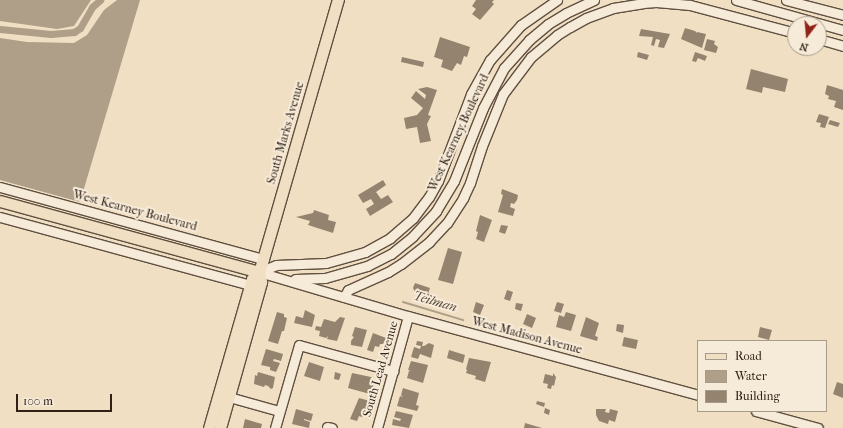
<!DOCTYPE html>
<style>
body{margin:0}
#map{position:relative;width:843px;height:428px;overflow:hidden;background:#f1dfc3;font-family:"IM FELL French Canon",serif}
div>[style]{position:absolute}
[style*='--x']{left:calc(var(--x)*1px);top:calc(var(--y)*1px);width:calc(var(--w)*1px);rotate:calc(var(--a)*1deg)}
.water>*{inset:0;background:#af9e88}
.stream>*{height:2px;margin:-1px;padding:0 1px;transform-origin:1px;border-radius:1px;background:#af9e88}
.canal>*{height:7px;margin:-3.5px;padding:0 3.5px;transform-origin:3.5px;border-radius:3.5px;background:#af9e88}
.building>*{inset:0;background:#94846f}
.roads{filter:drop-shadow(1px 0 #605040) drop-shadow(-1px 0 #605040) drop-shadow(0 1px #605040) drop-shadow(0 -1px #605040)}
.minor>*{height:9px;margin:-4.5px;padding:0 4.5px;transform-origin:4.5px;border-radius:4.5px;background:#f6ead8}
.major>*{height:11px;margin:-5.5px;padding:0 5.5px;transform-origin:5.5px;border-radius:5.5px;background:#f1dfc3}
span{translate:-50% -50%;white-space:nowrap;text-align:center;line-height:1.15;-webkit-text-stroke:4px #f6ead8;paint-order:stroke}
.street-label{font-size:12px;color:#2f2115}
.water-label{font-size:13px;color:#5c4d3d;font-style:italic}
.legend{position:absolute;left:697px;top:340px;width:130px;height:72px;box-sizing:border-box;background:#f6ead8;border:1px solid #a69a8a;margin:0;padding:5px 7px;list-style:none;font-size:12px;color:#2f2115}
.legend li{display:flex;align-items:center;gap:8px;height:20px}
.legend b{width:20px;border:1px solid #a69a8a}
.north{position:absolute;left:787px;top:16px;width:40px;height:40px;box-sizing:border-box;background:#f6ead8;border:1px solid #a69a8a;border-radius:50%;rotate:196deg;font-size:11px;font-weight:700;line-height:16px;text-align:center;color:#2f2115}
.north::after{content:'';display:block;margin:auto;width:14px;height:18px;background:#8f2418;clip-path:polygon(50% 0,100% 100%,50% 72%,0 100%)}
.scale{position:absolute;left:16px;top:394px;width:96px;height:18px;box-sizing:border-box;border:2px solid #2f2115;border-top:0;padding-left:5px;font-size:12px;line-height:14px;white-space:nowrap;color:#2f2115;-webkit-text-stroke:3px #f6ead8;paint-order:stroke}
</style>
<div id="map">
<div class="water">
<div style="clip-path:polygon(0 0,91px 0,74px 26px,57px 29px,0 21px)"></div>
<div style="clip-path:polygon(117px 0,140px 0,80px 202px,0 180px,0 38px,27px 42px,74px 43px,87px 35px,104px 10px)"></div>
</div>
<div class="stream">
<div style="--x:403;--y:302;--w:63;--a:16.7"></div>
</div>
<div class="canal">
<div style="--x:0;--y:29;--w:51;--a:5.6"></div>
<div style="--x:51;--y:34;--w:23;--a:-5"></div>
<div style="--x:74;--y:32;--w:7;--a:-34"></div>
<div style="--x:80;--y:28;--w:24;--a:-60"></div>
<div style="--x:92;--y:7;--w:11;--a:-41"></div>
</div>
<div class="building">
<div style="clip-path:polygon(476px 0,494px 0,492px 2px,494px 4px,480px 20px,472px 14px,476px 9px,472px 6px)"></div>
<div style="clip-path:polygon(685px 28px,695px 31px,697px 33px,697px 32px,706px 34px,702px 48px,681px 39px)"></div>
<div style="clip-path:polygon(641px 29px,670px 34px,664px 48px,658px 47px,660px 40px,656px 39px,654px 46px,651px 45px,653px 37px,639px 36px)"></div>
<div style="clip-path:polygon(440px 37px,470px 47px,467px 57px,464px 56px,461px 65px,457px 63px,452px 71px,441px 67px,443px 60px,434px 57px)"></div>
<div style="clip-path:polygon(707px 39px,715px 41px,714px 44px,718px 47px,716px 53px,704px 50px)"></div>
<div style="clip-path:polygon(638px 52px,649px 55px,647px 60px,637px 57px)"></div>
<div style="clip-path:polygon(695px 52px,707px 56px,705px 61px,698px 58px,696px 62px,692px 61px)"></div>
<div style="clip-path:polygon(402px 57px,424px 62px,423px 67px,401px 62px)"></div>
<div style="clip-path:polygon(751px 69px,788px 79px,785px 92px,763px 87px,762px 93px,746px 89px)"></div>
<div style="clip-path:polygon(827px 85px,843px 90px,843px 110px,834px 107px,836px 101px,828px 99px,829px 96px,825px 94px)"></div>
<div style="clip-path:polygon(427px 87px,437px 90px,428px 115px,431px 116px,427px 124px,431px 141px,420px 143px,417px 127px,406px 129px,404px 118px,417px 115px,423px 108px,411px 98px,416px 91px,425px 99px,426px 95px,418px 89px)"></div>
<div style="clip-path:polygon(819px 114px,829px 117px,825px 128px,820px 127px,821px 123px,816px 122px)"></div>
<div style="clip-path:polygon(830px 120px,840px 123px,838px 127px,828px 124px)"></div>
<div style="clip-path:polygon(383px 180px,386px 185px,376px 192px,381px 199px,388px 195px,393px 202px,370px 216px,366px 209px,374px 204px,371px 199px,363px 203px,358px 195px)"></div>
<div style="clip-path:polygon(502px 189px,518px 195px,517px 200px,514px 204px,511px 203px,510px 207px,515px 209px,513px 216px,498px 212px,503px 195px,501px 194px)"></div>
<div style="clip-path:polygon(314px 210px,329px 215px,328px 220px,336px 222px,333px 233px,308px 225px,310px 221px,296px 217px,313px 213px)"></div>
<div style="clip-path:polygon(480px 215px,492px 220px,484px 242px,476px 239px,478px 232px,476px 231px)"></div>
<div style="clip-path:polygon(501px 225px,508px 226px,505px 234px,499px 232px)"></div>
<div style="clip-path:polygon(448px 248px,462px 252px,453px 284px,438px 280px)"></div>
<div style="clip-path:polygon(415px 283px,430px 288px,428px 294px,432px 295px,429px 302px,418px 298px,413px 288px)"></div>
<div style="clip-path:polygon(507px 290px,513px 292px,510px 301px,504px 299px)"></div>
<div style="clip-path:polygon(476px 302px,484px 305px,480px 315px,473px 312px)"></div>
<div style="clip-path:polygon(557px 302px,564px 304px,561px 313px,554px 311px)"></div>
<div style="clip-path:polygon(516px 303px,523px 304px,521px 311px,515px 309px)"></div>
<div style="clip-path:polygon(305px 310px,315px 315px,312px 327px,294px 323px,296px 316px,303px 318px)"></div>
<div style="clip-path:polygon(277px 312px,284px 314px,284px 317px,287px 318px,284px 331px,282px 331px,278px 344px,268px 341px)"></div>
<div style="clip-path:polygon(566px 312px,576px 315px,571px 331px,556px 327px,559px 315px,564px 317px)"></div>
<div style="clip-path:polygon(527px 314px,536px 318px,532px 328px,523px 324px)"></div>
<div style="clip-path:polygon(340px 317px,345px 318px,337px 341px,327px 339px,328px 336px,326px 338px,319px 336px,320px 331px,315px 330px,316px 326px,321px 327px,324px 319px,335px 322px)"></div>
<div style="clip-path:polygon(586px 317px,599px 323px,595px 336px,598px 337px,597px 341px,580px 336px)"></div>
<div style="clip-path:polygon(617px 324px,624px 325px,623px 333px,616px 331px)"></div>
<div style="clip-path:polygon(355px 327px,367px 330px,362px 347px,351px 345px,351px 341px,354px 337px,352px 336px)"></div>
<div style="clip-path:polygon(760px 327px,772px 330px,769px 340px,758px 337px)"></div>
<div style="clip-path:polygon(373px 333px,386px 338px,383px 344px,380px 344px,379px 347px,375px 346px,373px 352px,367px 350px)"></div>
<div style="clip-path:polygon(624px 337px,638px 340px,636px 349px,622px 346px)"></div>
<div style="clip-path:polygon(417px 341px,423px 342px,422px 346px,424px 346px,429px 343px,434px 345px,431px 358px,420px 354px,418px 359px,411px 357px,414px 347px,420px 349px,421px 346px,416px 345px)"></div>
<div style="clip-path:polygon(266px 349px,283px 354px,281px 361px,274px 359px,273px 361px,280px 363px,276px 372px,270px 370px,270px 367px,261px 365px)"></div>
<div style="clip-path:polygon(449px 350px,465px 355px,463px 363px,447px 358px)"></div>
<div style="clip-path:polygon(469px 358px,491px 362px,485px 382px,475px 379px,476px 376px,466px 373px,467px 370px,466px 369px)"></div>
<div style="clip-path:polygon(411px 361px,428px 365px,423px 383px,407px 378px,409px 371px,411px 371px,408px 370px)"></div>
<div style="clip-path:polygon(309px 362px,324px 367px,320px 381px,304px 376px)"></div>
<div style="clip-path:polygon(258px 372px,275px 377px,273px 388px,271px 389px,268px 386px,265px 385px,264px 387px,254px 384px,255px 375px,257px 376px)"></div>
<div style="clip-path:polygon(335px 372px,341px 374px,339px 380px,334px 379px)"></div>
<div style="clip-path:polygon(352px 373px,371px 377px,375px 381px,370px 394px,348px 388px)"></div>
<div style="clip-path:polygon(553px 373px,556px 377px,554px 386px,552px 385px,551px 389px,547px 388px,548px 384px,543px 383px,545px 374px,553px 376px)"></div>
<div style="clip-path:polygon(837px 382px,843px 384px,843px 398px,833px 394px)"></div>
<div style="clip-path:polygon(403px 388px,419px 393px,416px 405px,419px 406px,417px 411px,397px 406px,400px 396px,403px 397px,401px 395px)"></div>
<div style="clip-path:polygon(359px 398px,370px 401px,367px 413px,364px 412px,362px 417px,359px 416px,357px 421px,350px 419px)"></div>
<div style="clip-path:polygon(537px 401px,545px 403px,544px 407px,536px 404px)"></div>
<div style="clip-path:polygon(545px 408px,550px 410px,549px 415px,544px 413px)"></div>
<div style="clip-path:polygon(296px 409px,313px 414px,311px 421px,304px 419px,304px 420px,310px 422px,309px 428px,292px 424px)"></div>
<div style="clip-path:polygon(596px 409px,606px 409px,605px 412px,609px 413px,610px 409px,618px 411px,615px 422px,609px 420px,608px 424px,599px 421px,596px 415px)"></div>
<div style="clip-path:polygon(396px 411px,413px 415px,409px 428px,392px 425px,393px 419px,400px 421px,401px 419px,394px 417px)"></div>
<div style="clip-path:polygon(245px 419px,262px 424px,261px 428px,243px 428px)"></div>
<div style="clip-path:polygon(525px 423px,542px 428px,524px 428px)"></div>
</div>
<div class="roads">
<div class="minor">
<div style="--x:736;--y:0;--w:111;--a:15.7"></div>
<div style="--x:786;--y:0;--w:59;--a:14.7"></div>
<div style="--x:819;--y:39;--w:25;--a:16"></div>
<div style="--x:0;--y:187;--w:273;--a:15.3"></div>
<div style="--x:0;--y:217;--w:259;--a:15.2"></div>
<div style="--x:259;--y:272;--w:155;--a:16.5"></div>
<div style="--x:408;--y:316;--w:301;--a:15.2"></div>
<div style="--x:259;--y:272;--w:18;--a:-22"></div>
<div style="--x:276;--y:265;--w:50;--a:-2.3"></div>
<div style="--x:326;--y:263;--w:41;--a:-15.8"></div>
<div style="--x:365;--y:252;--w:29;--a:-29"></div>
<div style="--x:390;--y:238;--w:30;--a:-41"></div>
<div style="--x:413;--y:218;--w:26;--a:-53"></div>
<div style="--x:429;--y:197;--w:18;--a:-61"></div>
<div style="--x:438;--y:181;--w:93;--a:-69.2"></div>
<div style="--x:471;--y:94;--w:39;--a:-61"></div>
<div style="--x:490;--y:60;--w:47;--a:-48.5"></div>
<div style="--x:521;--y:25;--w:44;--a:-34.8"></div>
<div style="--x:295;--y:279;--w:30;--a:-2"></div>
<div style="--x:325;--y:278;--w:44;--a:-15.9"></div>
<div style="--x:367;--y:266;--w:27;--a:-27"></div>
<div style="--x:391;--y:254;--w:28;--a:-39"></div>
<div style="--x:413;--y:236;--w:34;--a:-47"></div>
<div style="--x:436;--y:211;--w:35;--a:-59"></div>
<div style="--x:454;--y:181;--w:79;--a:-68.3"></div>
<div style="--x:483;--y:108;--w:45;--a:-62.3"></div>
<div style="--x:504;--y:68;--w:38;--a:-48"></div>
<div style="--x:529;--y:40;--w:25;--a:-40"></div>
<div style="--x:548;--y:24;--w:21;--a:-31"></div>
<div style="--x:566;--y:13;--w:31;--a:-25"></div>
<div style="--x:344;--y:297;--w:8;--a:-60"></div>
<div style="--x:348;--y:290;--w:44;--a:-24.2"></div>
<div style="--x:388;--y:272;--w:15;--a:-32"></div>
<div style="--x:401;--y:264;--w:36;--a:-38"></div>
<div style="--x:429;--y:242;--w:26;--a:-47"></div>
<div style="--x:447;--y:223;--w:30;--a:-57"></div>
<div style="--x:463;--y:198;--w:17;--a:-65"></div>
<div style="--x:470;--y:183;--w:39;--a:-72"></div>
<div style="--x:482;--y:146;--w:56;--a:-68"></div>
<div style="--x:503;--y:94;--w:46;--a:-52.9"></div>
<div style="--x:531;--y:57;--w:34;--a:-40"></div>
<div style="--x:557;--y:35;--w:15;--a:-32"></div>
<div style="--x:570;--y:27;--w:18;--a:-29"></div>
<div style="--x:586;--y:18;--w:29;--a:-20"></div>
<div style="--x:613;--y:8;--w:30;--a:-9"></div>
<div style="--x:643;--y:3;--w:13;--a:-4"></div>
<div style="--x:656;--y:2;--w:34;--a:5"></div>
<div style="--x:690;--y:5;--w:109;--a:14.9"></div>
<div style="--x:229;--y:397;--w:52;--a:15.6"></div>
<div style="--x:756;--y:411;--w:64;--a:15.3"></div>
<div style="--x:327;--y:427;--w:5;--a:11"></div>
<div style="--x:275;--y:428;--w:86;--a:-73.9"></div>
<div style="--x:299;--y:345;--w:98;--a:15.5"></div>
<div style="--x:377;--y:428;--w:116;--a:-74.5"></div>
</div>
<div class="major">
<div style="--x:0;--y:201;--w:269;--a:15.3"></div>
<div style="--x:209;--y:428;--w:155;--a:-73.9"></div>
<div style="--x:252;--y:279;--w:10;--a:-45"></div>
<div style="--x:259;--y:272;--w:14;--a:-73"></div>
<div style="--x:263;--y:259;--w:270;--a:-73.9"></div>
<div style="--x:220;--y:428;--w:152;--a:-74.3"></div>
<div style="--x:261;--y:282;--w:10;--a:-101"></div>
</div>
</div>
<div class="street-label">
<span style="left:286px;top:133px;rotate:-74deg">South Marks Avenue</span>
<span style="left:459px;top:133px;rotate:-65deg">West Kearney Boulevard</span>
<span style="left:135px;top:211px;rotate:15deg">West Kearney Boulevard</span>
<span style="left:527px;top:336px;rotate:15deg">West Madison Avenue</span>
<span style="left:381px;top:369px;rotate:-74deg">South Lead Avenue</span>
</div>
<div class="water-label">
<span style="left:435px;top:302px;rotate:16deg">Teilman</span>
</div>
<ul class="legend">
<li><b style="height:5px;background:#f1dfc3"></b>Road</li>
<li><b style="height:11px;background:#af9e88"></b>Water</li>
<li><b style="height:11px;background:#94846f"></b>Building</li>
</ul>
<div class="north">N</div>
<div class="scale">100 m</div>
</div>
